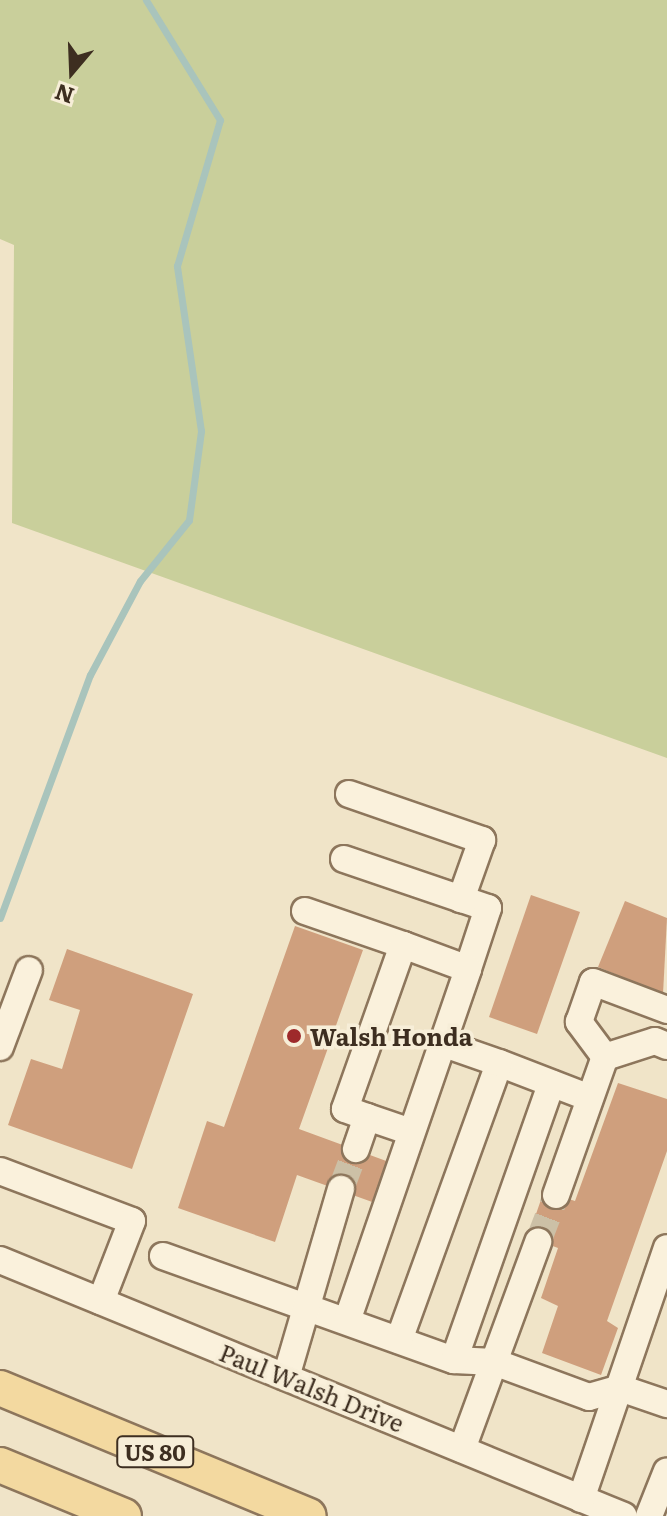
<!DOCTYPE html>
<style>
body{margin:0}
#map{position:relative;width:667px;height:1516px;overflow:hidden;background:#f0e4c8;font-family:Literata,serif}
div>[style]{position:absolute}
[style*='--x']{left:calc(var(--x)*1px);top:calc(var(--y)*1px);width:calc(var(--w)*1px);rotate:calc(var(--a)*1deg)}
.green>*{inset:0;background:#c9cf9b}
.stream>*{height:7px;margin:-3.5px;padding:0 3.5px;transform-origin:3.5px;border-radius:3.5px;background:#a9c4bc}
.building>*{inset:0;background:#cf9f7d}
.minor-tunnel>*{height:26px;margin-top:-13px;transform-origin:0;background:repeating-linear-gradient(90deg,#ccc0a6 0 26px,transparent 0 39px)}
.roads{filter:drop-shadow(2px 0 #8d765c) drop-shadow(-2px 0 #8d765c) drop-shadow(0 2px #8d765c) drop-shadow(0 -2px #8d765c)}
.minor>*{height:26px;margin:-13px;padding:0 13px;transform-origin:13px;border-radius:13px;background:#faf1dc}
.major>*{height:34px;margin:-17px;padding:0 17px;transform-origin:17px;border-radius:17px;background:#f3d9a0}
.dots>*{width:22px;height:22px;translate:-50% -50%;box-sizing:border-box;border:4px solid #f7eed8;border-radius:50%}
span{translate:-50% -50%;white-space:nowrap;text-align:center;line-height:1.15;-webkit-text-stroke:7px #f7eed8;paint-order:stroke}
.shield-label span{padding:2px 6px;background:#f7eed8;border:2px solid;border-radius:6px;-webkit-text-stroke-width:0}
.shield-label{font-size:22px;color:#3d2e20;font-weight:700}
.poi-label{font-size:24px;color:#3d2e20;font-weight:700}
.left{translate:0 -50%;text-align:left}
.street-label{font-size:24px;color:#3d2e20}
.north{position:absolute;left:32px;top:32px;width:80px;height:80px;-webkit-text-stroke:6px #f7eed8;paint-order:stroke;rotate:199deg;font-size:22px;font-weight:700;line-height:32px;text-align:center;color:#3d2e20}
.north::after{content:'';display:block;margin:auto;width:28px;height:36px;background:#3d2e20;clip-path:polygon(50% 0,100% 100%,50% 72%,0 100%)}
</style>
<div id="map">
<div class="green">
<div style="clip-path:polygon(0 0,667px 0,667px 758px,12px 523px,14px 245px,0 239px)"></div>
</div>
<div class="stream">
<div style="--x:0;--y:918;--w:259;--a:-69.7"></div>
<div style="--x:90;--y:675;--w:106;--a:-62"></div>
<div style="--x:140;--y:581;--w:78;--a:-51.2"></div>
<div style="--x:189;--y:520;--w:90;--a:-82.3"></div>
<div style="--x:201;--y:431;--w:167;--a:-98.3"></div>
<div style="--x:177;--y:266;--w:152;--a:-73.6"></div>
<div style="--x:220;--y:120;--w:141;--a:-121.7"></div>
</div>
<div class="building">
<div style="clip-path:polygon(531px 895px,580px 912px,537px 1034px,489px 1017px)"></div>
<div style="clip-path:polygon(625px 901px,667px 918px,663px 994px,598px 967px)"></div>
<div style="clip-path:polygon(295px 926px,363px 950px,299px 1129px,389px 1162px,375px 1203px,297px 1175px,275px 1242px,178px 1208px,207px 1121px,224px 1127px)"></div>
<div style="clip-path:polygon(67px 949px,193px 994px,132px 1169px,8px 1125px,31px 1059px,62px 1069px,80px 1010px,49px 1000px)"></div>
<div style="clip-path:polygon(618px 1083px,667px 1099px,667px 1151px,607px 1321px,618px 1328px,601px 1375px,542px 1353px,558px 1306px,541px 1298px,558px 1248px,528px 1237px,544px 1191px,575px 1201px)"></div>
</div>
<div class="minor-tunnel">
<div style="--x:341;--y:1189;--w:43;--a:-69.4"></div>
<div style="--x:538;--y:1242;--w:50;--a:-69"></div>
</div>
<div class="roads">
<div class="minor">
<div style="--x:349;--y:794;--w:141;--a:19.1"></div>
<div style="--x:482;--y:840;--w:63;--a:109.6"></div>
<div style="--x:344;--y:859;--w:152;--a:18.8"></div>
<div style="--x:488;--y:908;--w:64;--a:108.2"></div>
<div style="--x:305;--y:911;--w:104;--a:19.1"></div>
<div style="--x:0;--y:1047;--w:82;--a:-69.4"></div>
<div style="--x:605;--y:1057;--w:44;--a:-126.6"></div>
<div style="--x:579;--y:1022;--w:42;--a:-70.7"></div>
<div style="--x:593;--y:982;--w:79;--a:20.7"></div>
<div style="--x:499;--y:1063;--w:97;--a:21"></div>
<div style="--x:367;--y:1117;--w:46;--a:18.8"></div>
<div style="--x:0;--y:1171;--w:141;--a:20.7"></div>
<div style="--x:132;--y:1221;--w:86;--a:111.2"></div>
<div style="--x:556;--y:1195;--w:146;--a:-70.5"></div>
<div style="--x:605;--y:1057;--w:52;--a:-17.7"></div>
<div style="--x:655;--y:1041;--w:13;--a:23"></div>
<div style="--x:163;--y:1256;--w:309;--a:19.7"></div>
<div style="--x:454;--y:1360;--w:40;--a:2.9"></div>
<div style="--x:494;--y:1362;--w:101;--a:20.2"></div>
<div style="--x:589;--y:1397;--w:32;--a:-16"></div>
<div style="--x:620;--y:1388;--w:50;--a:18.8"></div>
<div style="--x:0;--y:1260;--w:674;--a:22.31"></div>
<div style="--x:347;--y:1321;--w:372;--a:-71"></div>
<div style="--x:468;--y:969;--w:69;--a:-159.7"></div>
<div style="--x:403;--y:945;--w:174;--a:109.5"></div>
<div style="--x:345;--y:1109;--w:23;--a:20"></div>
<div style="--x:367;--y:1117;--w:34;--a:109"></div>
<div style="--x:399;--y:1340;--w:294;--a:-70.1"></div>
<div style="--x:499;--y:1063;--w:60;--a:-160.7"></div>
<div style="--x:454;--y:1360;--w:293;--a:-70.6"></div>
<div style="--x:286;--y:1377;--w:196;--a:-73.7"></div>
<div style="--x:462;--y:1449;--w:221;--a:-69.8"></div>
<div style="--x:581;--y:1499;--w:265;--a:-71.1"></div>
<div style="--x:649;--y:1516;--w:48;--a:-68.2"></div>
</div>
<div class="major">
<div style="--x:0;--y:1388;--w:334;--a:22.5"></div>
<div style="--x:0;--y:1465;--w:134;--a:22.4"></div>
</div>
</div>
<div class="dots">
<div style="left:294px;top:1036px;background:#9e2a2b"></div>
</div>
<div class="shield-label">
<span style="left:155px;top:1452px">US 80</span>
</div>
<div class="poi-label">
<span class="left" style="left:310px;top:1036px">Walsh Honda</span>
</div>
<div class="street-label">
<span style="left:312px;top:1387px;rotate:22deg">Paul Walsh Drive</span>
</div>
<div class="north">N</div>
</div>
